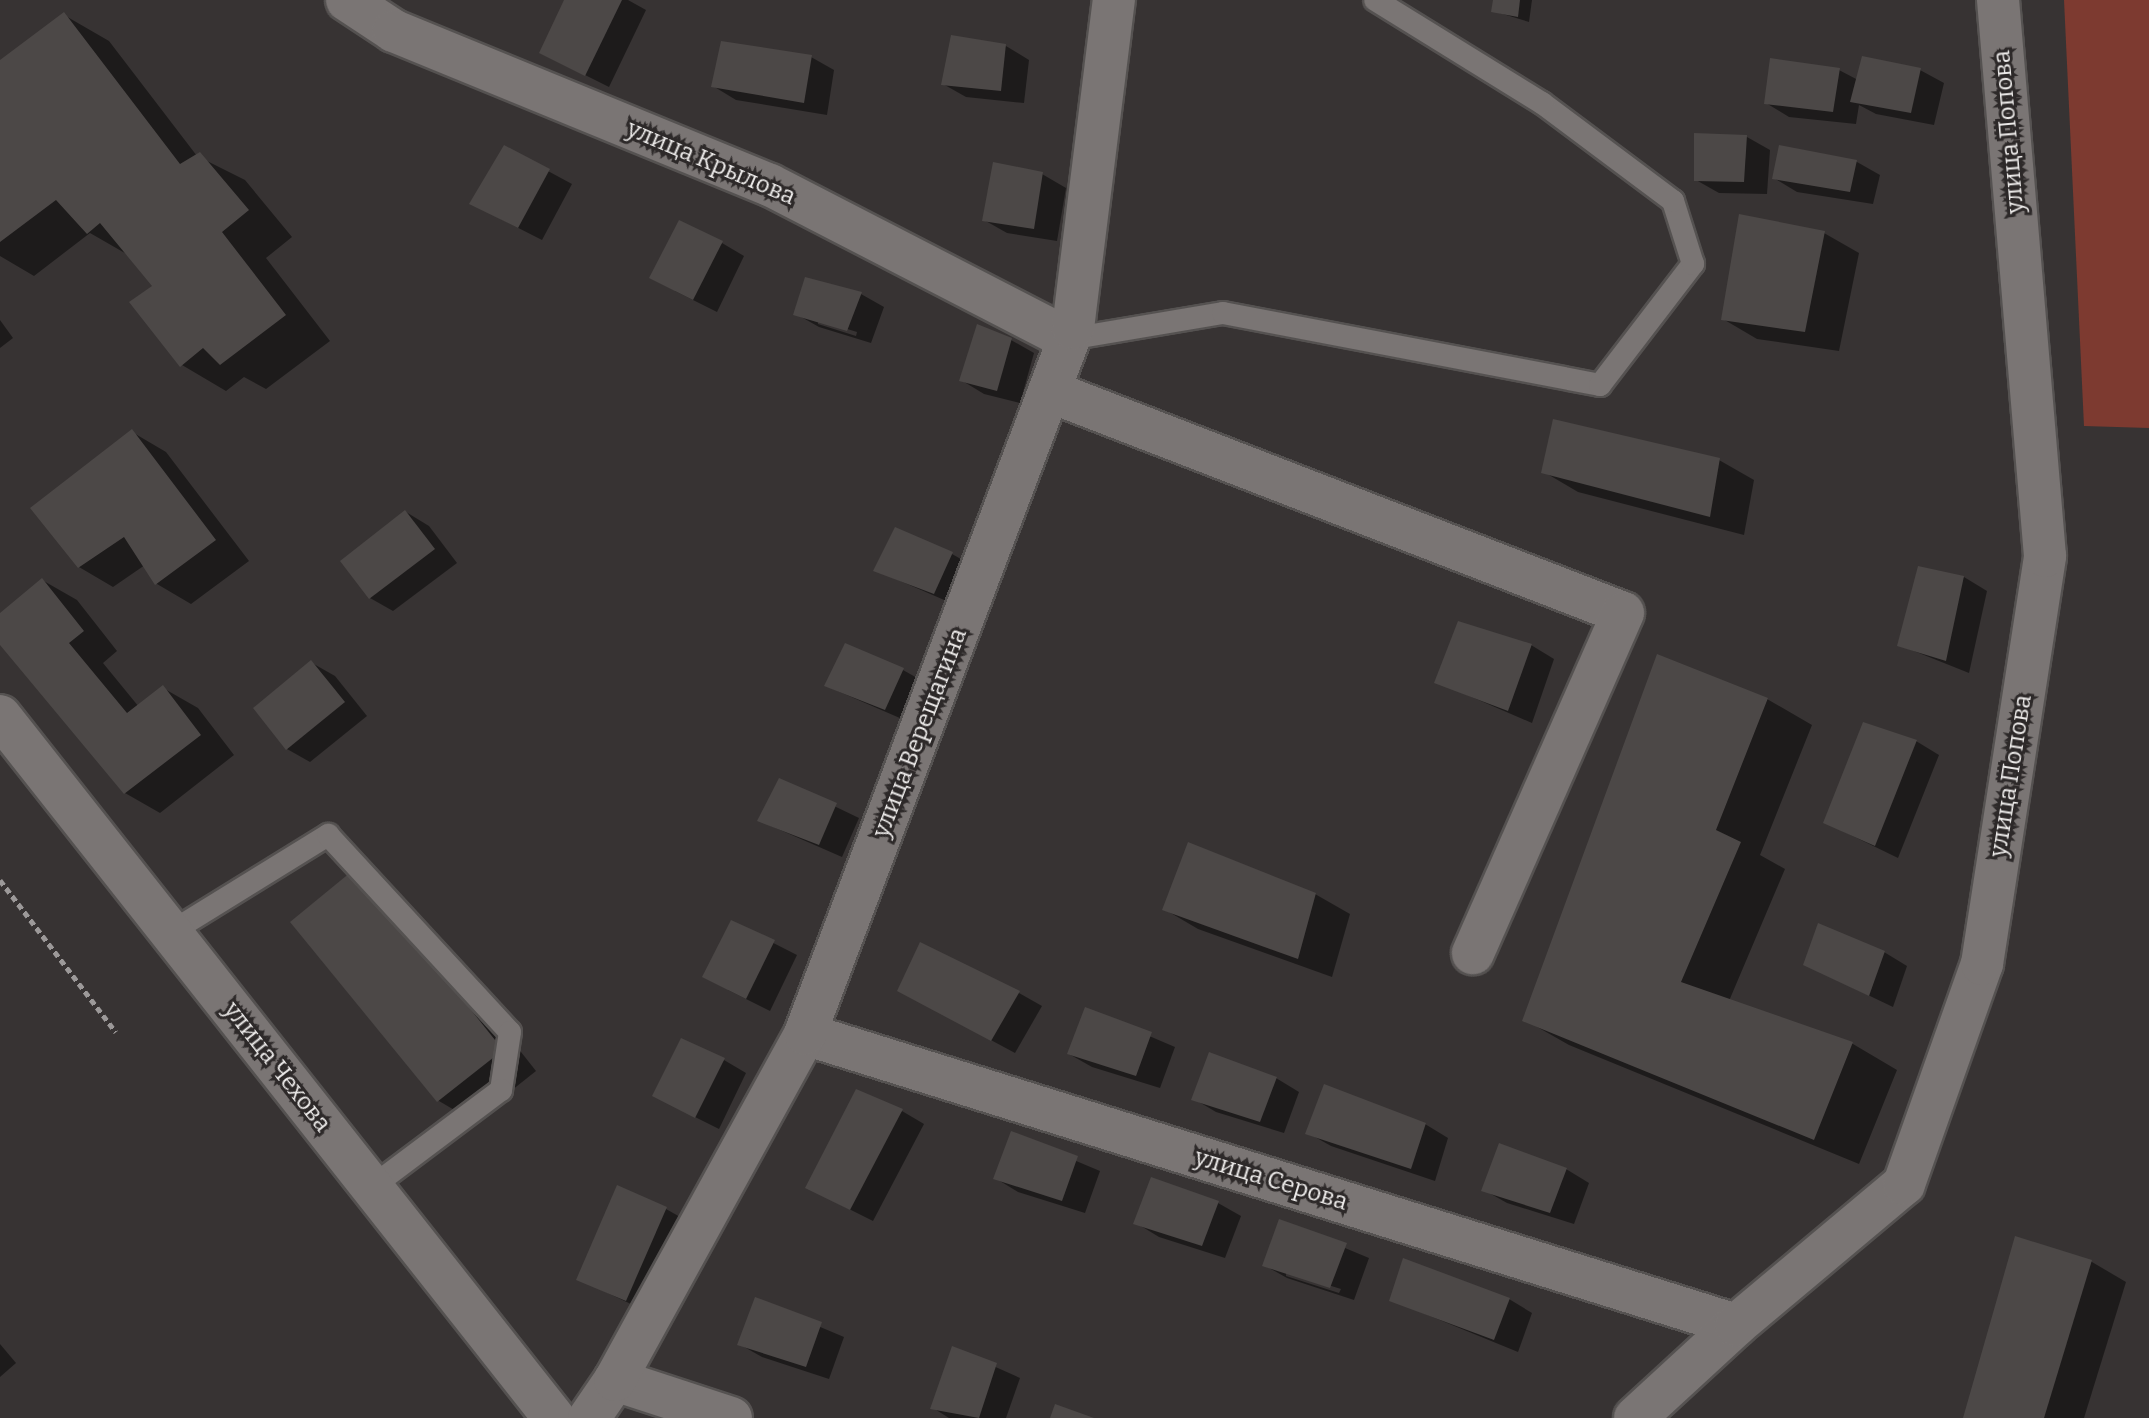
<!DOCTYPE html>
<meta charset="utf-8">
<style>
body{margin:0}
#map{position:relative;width:2149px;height:1418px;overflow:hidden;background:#373333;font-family:Bitter,serif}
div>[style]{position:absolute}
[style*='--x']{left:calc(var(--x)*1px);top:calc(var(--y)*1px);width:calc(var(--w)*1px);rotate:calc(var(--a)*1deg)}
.green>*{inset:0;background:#7d3a30}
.shadow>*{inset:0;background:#0007}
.building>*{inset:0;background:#4c4847}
.path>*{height:5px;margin-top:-2.5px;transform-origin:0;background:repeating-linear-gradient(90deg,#9c9999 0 6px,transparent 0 10px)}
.roads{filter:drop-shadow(2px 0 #555251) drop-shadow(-2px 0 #555251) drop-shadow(0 2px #555251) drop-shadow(0 -2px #555251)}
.service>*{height:22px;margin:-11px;padding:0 11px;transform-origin:11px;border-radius:11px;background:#7a7574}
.minor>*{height:42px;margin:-21px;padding:0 21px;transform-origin:21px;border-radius:21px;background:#7a7574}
span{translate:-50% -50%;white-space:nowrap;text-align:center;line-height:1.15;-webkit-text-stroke:6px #2d2929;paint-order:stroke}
.street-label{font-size:24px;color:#efedec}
</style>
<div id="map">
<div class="green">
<div style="clip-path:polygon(2064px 0,2149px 0,2149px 428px,2084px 426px)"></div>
</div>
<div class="shadow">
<div style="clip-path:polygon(567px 0,628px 0,646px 10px,609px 87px,565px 65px)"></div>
<div style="clip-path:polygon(1495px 0,1532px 0,1529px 22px,1493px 11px)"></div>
<div style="clip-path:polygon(64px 15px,109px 41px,197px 156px,245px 180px,292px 237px,266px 258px,330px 341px,266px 389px,244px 377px,226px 391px,182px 365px,155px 286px,130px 256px,90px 233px,34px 276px,0 256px,0 63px)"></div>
<div style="clip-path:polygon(1006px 46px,1029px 60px,1024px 103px,966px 97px,943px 84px)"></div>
<div style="clip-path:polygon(811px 57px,834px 70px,827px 115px,736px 100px,713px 86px)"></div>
<div style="clip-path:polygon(1839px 70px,1858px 80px,1920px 70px,1944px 83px,1934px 125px,1876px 114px,1859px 105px,1856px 124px,1789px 117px,1766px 103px)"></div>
<div style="clip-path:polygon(1696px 135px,1747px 137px,1770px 150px,1767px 194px,1719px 193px,1696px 180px)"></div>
<div style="clip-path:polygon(1781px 147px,1857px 162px,1880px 175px,1873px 204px,1797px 192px,1774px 178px)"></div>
<div style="clip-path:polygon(505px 148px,572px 184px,542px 240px,495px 216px)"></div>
<div style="clip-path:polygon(1042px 174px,1066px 188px,1057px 241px,1007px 233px,984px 220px)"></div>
<div style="clip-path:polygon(1824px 233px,1859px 253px,1839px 351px,1757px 339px,1723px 319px)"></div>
<div style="clip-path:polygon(722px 243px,744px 256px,717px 312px,675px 291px)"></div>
<div style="clip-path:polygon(evenodd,806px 279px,861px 294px,884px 307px,871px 343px,819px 327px,796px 314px,806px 279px,818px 320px,857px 332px,856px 336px,818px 324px,818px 320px)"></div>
<div style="clip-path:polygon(0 320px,13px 338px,0 348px)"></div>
<div style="clip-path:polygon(1011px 340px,1034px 353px,1020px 403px,984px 394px,961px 380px)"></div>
<div style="clip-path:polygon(132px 432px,166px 452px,249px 561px,191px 604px,157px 584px,145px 565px,113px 587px,79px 567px)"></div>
<div style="clip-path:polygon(1719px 460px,1754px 480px,1744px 535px,1578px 492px,1544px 472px)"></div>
<div style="clip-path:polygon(406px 512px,429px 526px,457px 563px,393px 611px,370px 598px)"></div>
<div style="clip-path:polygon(952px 554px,975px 567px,958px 606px,875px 570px)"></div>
<div style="clip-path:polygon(1964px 577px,1987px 591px,1969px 673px,1899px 645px)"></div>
<div style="clip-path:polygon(42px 580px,77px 600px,117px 651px,103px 663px,139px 707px,163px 688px,198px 708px,234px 755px,160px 813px,125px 793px,0 642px,0 615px)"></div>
<div style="clip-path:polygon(1531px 645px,1554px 659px,1532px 723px,1437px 682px)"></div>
<div style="clip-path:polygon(312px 663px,335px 676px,367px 716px,310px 762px,287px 749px)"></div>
<div style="clip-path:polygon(903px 670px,926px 683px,909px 722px,826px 686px)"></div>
<div style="clip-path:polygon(1767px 699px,1812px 725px,1760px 855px,1785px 869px,1729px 1001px,1853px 1044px,1897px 1070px,1859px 1164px,1569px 1045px,1525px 1020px)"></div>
<div style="clip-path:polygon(1916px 741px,1939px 755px,1898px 858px,1826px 823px)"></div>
<div style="clip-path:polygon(780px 780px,859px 818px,842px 857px,760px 821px)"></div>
<div style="clip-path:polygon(392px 889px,536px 1071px,473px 1121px,439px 1101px)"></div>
<div style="clip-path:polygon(1315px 894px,1350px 914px,1332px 977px,1198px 929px,1164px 909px)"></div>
<div style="clip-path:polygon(732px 922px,797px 955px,770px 1011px,728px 990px)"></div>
<div style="clip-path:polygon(1884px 952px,1907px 966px,1893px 1007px,1805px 965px)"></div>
<div style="clip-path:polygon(1019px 993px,1042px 1006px,1015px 1053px,922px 1003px)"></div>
<div style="clip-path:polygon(1086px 1009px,1175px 1047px,1160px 1088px,1092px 1067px,1069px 1054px)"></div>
<div style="clip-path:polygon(724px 1060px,746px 1073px,719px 1129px,677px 1108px)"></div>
<div style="clip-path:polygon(1276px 1078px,1299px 1092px,1284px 1133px,1216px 1112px,1194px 1099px)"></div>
<div style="clip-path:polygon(902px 1111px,924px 1124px,873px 1221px,831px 1200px)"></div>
<div style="clip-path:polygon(1425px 1124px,1448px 1138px,1435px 1181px,1331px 1146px,1308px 1133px)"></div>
<div style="clip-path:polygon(1012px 1134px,1100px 1171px,1085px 1213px,1018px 1192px,995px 1178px)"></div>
<div style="clip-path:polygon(1566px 1169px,1589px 1183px,1574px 1224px,1507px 1203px,1484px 1190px)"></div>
<div style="clip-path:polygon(1218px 1203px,1241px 1216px,1225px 1258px,1159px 1237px,1136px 1223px)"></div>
<div style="clip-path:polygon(666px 1209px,689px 1222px,650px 1313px,578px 1279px)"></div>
<div style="clip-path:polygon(evenodd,1280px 1221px,1369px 1258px,1354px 1300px,1287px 1278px,1264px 1265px,1280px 1221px,1286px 1272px,1341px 1289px,1339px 1293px,1286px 1276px,1286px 1272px)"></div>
<div style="clip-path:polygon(2016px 1239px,2092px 1262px,2126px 1282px,2084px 1418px,1965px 1418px)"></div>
<div style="clip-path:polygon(1509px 1299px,1532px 1313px,1518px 1352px,1391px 1300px)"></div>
<div style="clip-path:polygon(756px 1300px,844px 1337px,829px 1379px,762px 1357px,739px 1344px)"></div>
<div style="clip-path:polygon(0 1344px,16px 1363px,0 1377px)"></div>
<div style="clip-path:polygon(953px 1348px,1020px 1378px,1006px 1418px,949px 1418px,933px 1408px)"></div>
</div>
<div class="building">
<div style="clip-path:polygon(564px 0,622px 0,585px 76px,539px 53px)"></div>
<div style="clip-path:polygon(1493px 0,1520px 0,1518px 17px,1491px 12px)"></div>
<div style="clip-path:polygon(64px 12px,180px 164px,200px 152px,249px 210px,222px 232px,286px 315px,220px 365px,203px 348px,180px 367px,129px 302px,152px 286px,100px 223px,87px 234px,56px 200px,0 242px,0 60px)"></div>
<div style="clip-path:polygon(951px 35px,1006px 44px,1001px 91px,941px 85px)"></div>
<div style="clip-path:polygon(721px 41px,812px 55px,804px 103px,711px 87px)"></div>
<div style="clip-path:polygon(1862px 56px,1921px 68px,1911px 113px,1850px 102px)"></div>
<div style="clip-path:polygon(1770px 58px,1840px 68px,1833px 112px,1764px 104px)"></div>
<div style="clip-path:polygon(1694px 133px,1747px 135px,1744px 182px,1694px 181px)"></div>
<div style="clip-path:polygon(504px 145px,550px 169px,518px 228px,469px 204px)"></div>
<div style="clip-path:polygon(1779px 145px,1857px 160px,1850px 192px,1772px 179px)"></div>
<div style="clip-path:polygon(993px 162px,1043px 172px,1034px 229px,982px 221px)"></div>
<div style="clip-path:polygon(1739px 214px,1825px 231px,1805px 332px,1721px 320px)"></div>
<div style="clip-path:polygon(679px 220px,723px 241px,693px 300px,649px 278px)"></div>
<div style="clip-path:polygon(805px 277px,862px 292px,847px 331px,793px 315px)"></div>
<div style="clip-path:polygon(977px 324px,1012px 338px,997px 391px,959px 381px)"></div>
<div style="clip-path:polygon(1553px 419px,1720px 458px,1710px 517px,1541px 473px)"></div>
<div style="clip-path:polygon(132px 429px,216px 540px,155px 585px,124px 537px,78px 568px,30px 508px)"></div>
<div style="clip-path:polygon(405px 510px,435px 549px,369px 599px,340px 561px)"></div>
<div style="clip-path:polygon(895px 527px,953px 552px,934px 594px,873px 571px)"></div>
<div style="clip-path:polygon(1918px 566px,1964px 576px,1946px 661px,1897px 646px)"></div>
<div style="clip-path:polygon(42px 578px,84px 631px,69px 643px,127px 713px,163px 685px,201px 735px,124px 794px,0 645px,0 613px)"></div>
<div style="clip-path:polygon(1458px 621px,1532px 644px,1508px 711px,1434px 683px)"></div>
<div style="clip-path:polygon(845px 643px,904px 668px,885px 710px,824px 686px)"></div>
<div style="clip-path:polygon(1657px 654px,1768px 698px,1716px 830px,1741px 842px,1681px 982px,1853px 1042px,1814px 1140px,1522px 1021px)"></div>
<div style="clip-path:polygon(311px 660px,345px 702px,286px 750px,253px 708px)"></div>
<div style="clip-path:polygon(1863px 722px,1917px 740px,1875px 846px,1823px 823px)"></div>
<div style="clip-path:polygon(779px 778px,837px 803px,819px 845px,757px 821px)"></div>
<div style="clip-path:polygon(1188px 842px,1316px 893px,1298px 959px,1162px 910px)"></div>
<div style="clip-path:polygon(357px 867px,503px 1050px,437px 1102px,290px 922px)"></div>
<div style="clip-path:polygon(731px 920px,775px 940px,746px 999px,702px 977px)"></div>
<div style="clip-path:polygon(1818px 923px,1885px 951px,1869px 996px,1803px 965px)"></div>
<div style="clip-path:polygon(920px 942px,1020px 991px,991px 1041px,897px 991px)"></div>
<div style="clip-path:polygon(1085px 1007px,1152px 1032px,1136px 1076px,1067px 1054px)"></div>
<div style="clip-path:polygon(681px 1038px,725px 1058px,695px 1118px,652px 1096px)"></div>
<div style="clip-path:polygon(1209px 1052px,1277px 1077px,1260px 1122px,1191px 1100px)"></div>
<div style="clip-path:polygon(1324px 1084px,1426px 1123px,1411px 1169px,1305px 1134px)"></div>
<div style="clip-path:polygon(856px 1089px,903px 1109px,850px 1210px,805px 1188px)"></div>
<div style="clip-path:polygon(1011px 1131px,1078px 1156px,1062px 1201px,993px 1179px)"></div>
<div style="clip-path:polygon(1499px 1143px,1567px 1168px,1550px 1213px,1481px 1191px)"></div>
<div style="clip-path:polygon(1151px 1177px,1219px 1201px,1202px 1246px,1133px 1224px)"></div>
<div style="clip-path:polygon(617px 1185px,667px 1207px,626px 1301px,576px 1280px)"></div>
<div style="clip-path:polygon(1279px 1219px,1347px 1243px,1330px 1288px,1262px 1266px)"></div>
<div style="clip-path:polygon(2015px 1236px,2092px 1260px,2044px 1418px,1963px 1418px)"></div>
<div style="clip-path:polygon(1403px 1258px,1510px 1298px,1494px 1340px,1389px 1301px)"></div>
<div style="clip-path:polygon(755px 1297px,822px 1322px,806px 1367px,737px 1345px)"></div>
<div style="clip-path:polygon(952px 1346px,997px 1363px,979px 1418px,930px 1409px)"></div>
<div style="clip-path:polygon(1055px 1404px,1094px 1418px,1050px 1418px)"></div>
</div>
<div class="path">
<div style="--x:0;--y:880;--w:191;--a:52.7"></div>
</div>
<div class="roads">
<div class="service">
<div style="--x:1069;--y:339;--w:156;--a:-9.6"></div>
<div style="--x:1223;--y:313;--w:384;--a:10.8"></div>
<div style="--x:1600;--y:385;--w:153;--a:-52.5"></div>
<div style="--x:1693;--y:264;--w:66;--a:-107.6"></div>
<div style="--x:1673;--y:201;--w:164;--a:-143.2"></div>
<div style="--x:1542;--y:103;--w:196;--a:-148.3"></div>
<div style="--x:171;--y:932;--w:185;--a:-31.7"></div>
<div style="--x:328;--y:835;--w:268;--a:47.3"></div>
<div style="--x:510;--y:1032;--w:59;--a:98.8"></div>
<div style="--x:501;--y:1090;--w:161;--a:143.1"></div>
</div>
<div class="minor">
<div style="--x:347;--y:0;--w:56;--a:33.4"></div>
<div style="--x:394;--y:31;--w:406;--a:22.3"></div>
<div style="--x:770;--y:185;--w:336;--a:27.3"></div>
<div style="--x:1049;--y:391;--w:615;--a:21.14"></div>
<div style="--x:1623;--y:613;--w:372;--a:113.8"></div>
<div style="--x:0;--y:716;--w:894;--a:51.72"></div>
<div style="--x:805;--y:1034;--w:975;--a:17.36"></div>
<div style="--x:615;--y:1380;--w:122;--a:18.1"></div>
<div style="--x:589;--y:1418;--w:46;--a:-55.6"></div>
<div style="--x:615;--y:1380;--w:395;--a:-61.2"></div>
<div style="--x:805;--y:1034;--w:755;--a:-69.21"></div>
<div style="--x:1073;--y:328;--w:331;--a:-82.9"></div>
<div style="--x:1635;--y:1418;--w:137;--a:-42.6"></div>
<div style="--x:1736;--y:1325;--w:219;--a:-40"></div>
<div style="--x:1904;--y:1184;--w:233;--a:-70.5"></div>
<div style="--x:1982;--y:964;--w:413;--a:-81.2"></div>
<div style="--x:2045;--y:556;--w:558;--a:-94.83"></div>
</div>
</div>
<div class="street-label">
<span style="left:2009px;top:132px;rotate:-95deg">улица Попова</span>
<span style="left:711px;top:163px;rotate:23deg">улица Крылова</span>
<span style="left:920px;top:733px;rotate:-69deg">улица Верещагина</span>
<span style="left:2011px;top:776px;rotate:-81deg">улица Попова</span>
<span style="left:277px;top:1067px;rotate:52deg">улица Чехова</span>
<span style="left:1271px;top:1180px;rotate:17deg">улица Серова</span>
</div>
</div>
